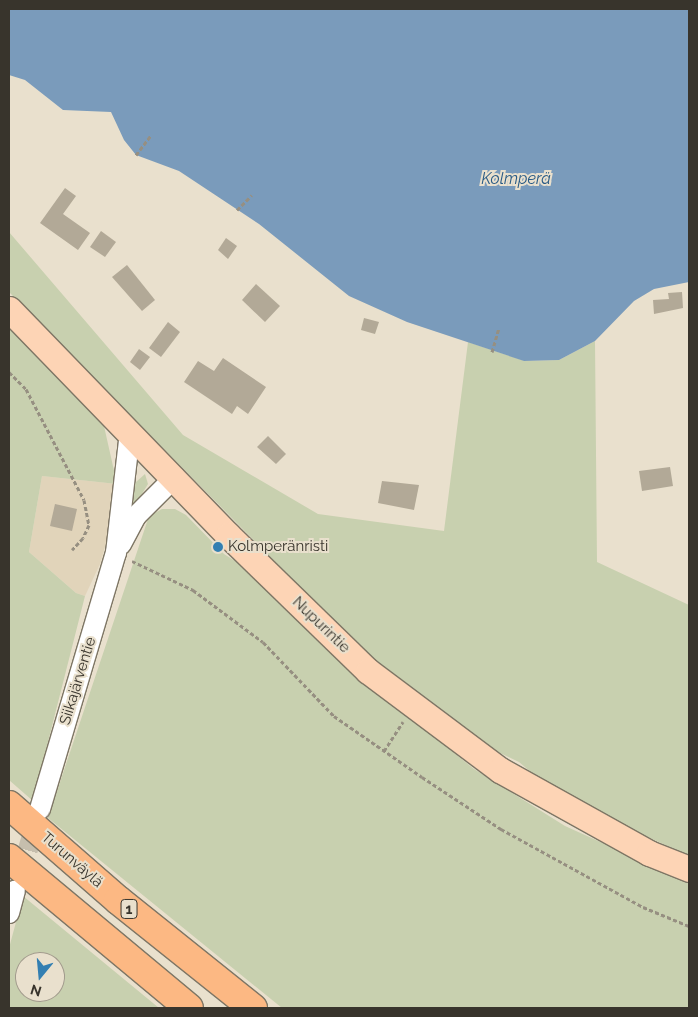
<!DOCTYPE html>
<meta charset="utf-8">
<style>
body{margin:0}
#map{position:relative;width:698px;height:1017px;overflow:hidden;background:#e9e0cd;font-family:Raleway,sans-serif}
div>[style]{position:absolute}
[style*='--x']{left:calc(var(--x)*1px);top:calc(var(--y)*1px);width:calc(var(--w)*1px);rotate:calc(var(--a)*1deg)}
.built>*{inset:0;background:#e1d4ba}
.green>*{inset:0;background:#c8d0af}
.water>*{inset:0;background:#7a9bbb}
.building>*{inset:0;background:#b2a997}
.minor-tunnel>*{height:20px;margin-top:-10px;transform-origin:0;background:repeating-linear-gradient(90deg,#c6bead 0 20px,transparent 0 30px)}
.path>*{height:3px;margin-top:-1.5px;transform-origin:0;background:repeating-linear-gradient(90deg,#968f81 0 4px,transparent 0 6.5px)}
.roads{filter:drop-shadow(1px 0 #7e7665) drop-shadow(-1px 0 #7e7665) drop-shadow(0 1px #7e7665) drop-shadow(0 -1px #7e7665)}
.minor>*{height:20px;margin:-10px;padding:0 10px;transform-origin:10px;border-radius:10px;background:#fff}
.major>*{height:25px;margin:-12.5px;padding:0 12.5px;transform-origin:12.5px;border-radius:12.5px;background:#fdd4b5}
.highway>*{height:28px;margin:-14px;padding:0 14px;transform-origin:14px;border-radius:14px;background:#fcb883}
.dots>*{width:14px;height:14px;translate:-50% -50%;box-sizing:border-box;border:2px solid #e9e0cd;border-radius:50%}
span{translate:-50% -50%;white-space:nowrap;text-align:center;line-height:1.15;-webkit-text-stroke:4px #e9e0cd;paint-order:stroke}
.shield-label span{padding:1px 4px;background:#e9e0cd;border:1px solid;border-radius:4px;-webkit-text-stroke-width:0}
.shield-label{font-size:14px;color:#38342c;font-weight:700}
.poi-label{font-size:15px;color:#38342c}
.left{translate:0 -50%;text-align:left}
.street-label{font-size:15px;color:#38342c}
.water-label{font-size:16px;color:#285a85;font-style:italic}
.frame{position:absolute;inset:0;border:10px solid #38342c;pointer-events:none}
.north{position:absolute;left:15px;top:952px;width:50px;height:50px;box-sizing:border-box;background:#e9e0cd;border:1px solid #a29b8d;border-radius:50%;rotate:197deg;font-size:14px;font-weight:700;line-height:20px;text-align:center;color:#38342c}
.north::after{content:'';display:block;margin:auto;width:18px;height:22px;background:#337fb2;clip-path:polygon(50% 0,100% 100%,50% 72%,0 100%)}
</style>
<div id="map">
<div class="built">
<div style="clip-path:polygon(42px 476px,117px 484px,114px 515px,100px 564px,85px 596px,76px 593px,29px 552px)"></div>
</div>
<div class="green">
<div style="clip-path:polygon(9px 232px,183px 435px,318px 514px,444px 531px,468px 342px,525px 361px,559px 360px,595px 341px,597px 562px,689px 605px,689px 856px,559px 796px,519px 762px,469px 738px,399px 683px,292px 579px,9px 292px)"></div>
<div style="clip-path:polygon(9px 323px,104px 426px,117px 484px,42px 476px,29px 552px,76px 593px,85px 596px,33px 801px,9px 780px)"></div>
<div style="clip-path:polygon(145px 474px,148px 484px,131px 512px,130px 498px,136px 482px)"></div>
<div style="clip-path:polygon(162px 509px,175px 509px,186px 515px,224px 554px,262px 578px,416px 722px,474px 769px,565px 826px,689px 882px,689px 1008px,282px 1008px,48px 818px,149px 516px)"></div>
<div style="clip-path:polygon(evenodd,23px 896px,159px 1008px,9px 1008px,9px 948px,23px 896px,25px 962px,55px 962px,55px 992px,25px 992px,25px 962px)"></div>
</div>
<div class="water">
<div style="clip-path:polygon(9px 9px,689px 9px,689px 282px,654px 289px,634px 301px,595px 341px,559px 360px,524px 361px,407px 322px,349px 296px,259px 224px,179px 171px,136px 155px,124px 140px,111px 112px,63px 110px,25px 80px,9px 75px)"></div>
</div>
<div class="building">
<div style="clip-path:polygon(65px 188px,76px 196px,63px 214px,90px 233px,78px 250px,40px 223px)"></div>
<div style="clip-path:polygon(101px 231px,116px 242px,105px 257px,90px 247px)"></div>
<div style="clip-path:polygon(226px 238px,237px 246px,228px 259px,218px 250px)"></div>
<div style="clip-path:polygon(127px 265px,155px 300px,142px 311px,112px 277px)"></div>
<div style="clip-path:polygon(256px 284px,280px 306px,265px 322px,242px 300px)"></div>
<div style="clip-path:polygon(682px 292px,683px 308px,654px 314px,653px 300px,669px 299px,668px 293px)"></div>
<div style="clip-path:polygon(364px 318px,379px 322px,375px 334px,361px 330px)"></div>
<div style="clip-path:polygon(168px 322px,180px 332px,161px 357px,149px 348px)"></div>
<div style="clip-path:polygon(139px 349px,150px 357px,140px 370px,130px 362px)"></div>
<div style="clip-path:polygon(223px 358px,266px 387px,248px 414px,237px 406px,232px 414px,184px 382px,198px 361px,214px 371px)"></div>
<div style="clip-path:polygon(268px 436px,286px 454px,276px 464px,257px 447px)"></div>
<div style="clip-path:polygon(670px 467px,673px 486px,642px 491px,639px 471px)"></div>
<div style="clip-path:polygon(382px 481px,419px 485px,414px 510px,378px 503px)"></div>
<div style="clip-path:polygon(55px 504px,77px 509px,72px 531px,50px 526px)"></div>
</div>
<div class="minor-tunnel">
<div style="--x:19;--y:879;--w:66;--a:-73.2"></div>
</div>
<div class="path">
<div style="--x:136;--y:155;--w:25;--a:-53"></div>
<div style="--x:237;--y:210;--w:21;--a:-45"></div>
<div style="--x:492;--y:352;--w:25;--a:-74"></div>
<div style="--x:9;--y:372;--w:24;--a:45"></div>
<div style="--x:26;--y:389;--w:125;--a:62.4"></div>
<div style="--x:84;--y:500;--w:25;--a:79"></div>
<div style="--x:89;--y:525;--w:14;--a:115"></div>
<div style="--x:83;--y:538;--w:16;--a:133"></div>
<div style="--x:132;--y:561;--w:68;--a:25.4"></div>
<div style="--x:193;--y:590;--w:87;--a:36.6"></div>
<div style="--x:263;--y:642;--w:103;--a:46.2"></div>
<div style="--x:334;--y:716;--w:107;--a:34.7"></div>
<div style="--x:422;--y:777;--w:95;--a:33.4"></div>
<div style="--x:501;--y:829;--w:162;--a:28.8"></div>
<div style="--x:643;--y:907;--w:50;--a:22.4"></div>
<div style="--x:384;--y:751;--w:35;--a:-57"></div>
</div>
<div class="roads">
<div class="minor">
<div style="--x:121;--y:544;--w:32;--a:-62"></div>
<div style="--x:136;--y:516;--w:55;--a:-45"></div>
<div style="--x:40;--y:809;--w:267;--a:-73.5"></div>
<div style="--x:116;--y:553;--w:122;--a:-83.4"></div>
<div style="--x:9;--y:913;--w:23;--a:-75"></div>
</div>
<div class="major">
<div style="--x:9;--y:309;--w:315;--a:45.9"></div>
<div style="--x:228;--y:535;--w:195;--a:44.2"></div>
<div style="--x:368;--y:671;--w:165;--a:36.9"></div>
<div style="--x:500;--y:770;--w:171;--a:29.1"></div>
<div style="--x:649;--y:853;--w:43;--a:21.8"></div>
</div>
<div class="highway">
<div style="--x:9;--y:805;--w:145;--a:41.1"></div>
<div style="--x:118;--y:900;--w:173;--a:38.7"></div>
<div style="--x:9;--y:858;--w:234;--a:39.8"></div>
</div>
</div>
<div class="dots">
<div style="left:218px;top:547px;background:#337fb2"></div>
</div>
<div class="shield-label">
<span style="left:129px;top:909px">1</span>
</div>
<div class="poi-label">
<span class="left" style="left:228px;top:547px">Kolmperänristi</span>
</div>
<div class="street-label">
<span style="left:321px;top:625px;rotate:44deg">Nupurintie</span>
<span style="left:78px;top:681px;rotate:-73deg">Siikajärventie</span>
<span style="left:72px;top:860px;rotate:41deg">Turunväylä</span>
</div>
<div class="water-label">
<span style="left:516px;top:179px">Kolmperä</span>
</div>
<div class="frame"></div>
<div class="north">N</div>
</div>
